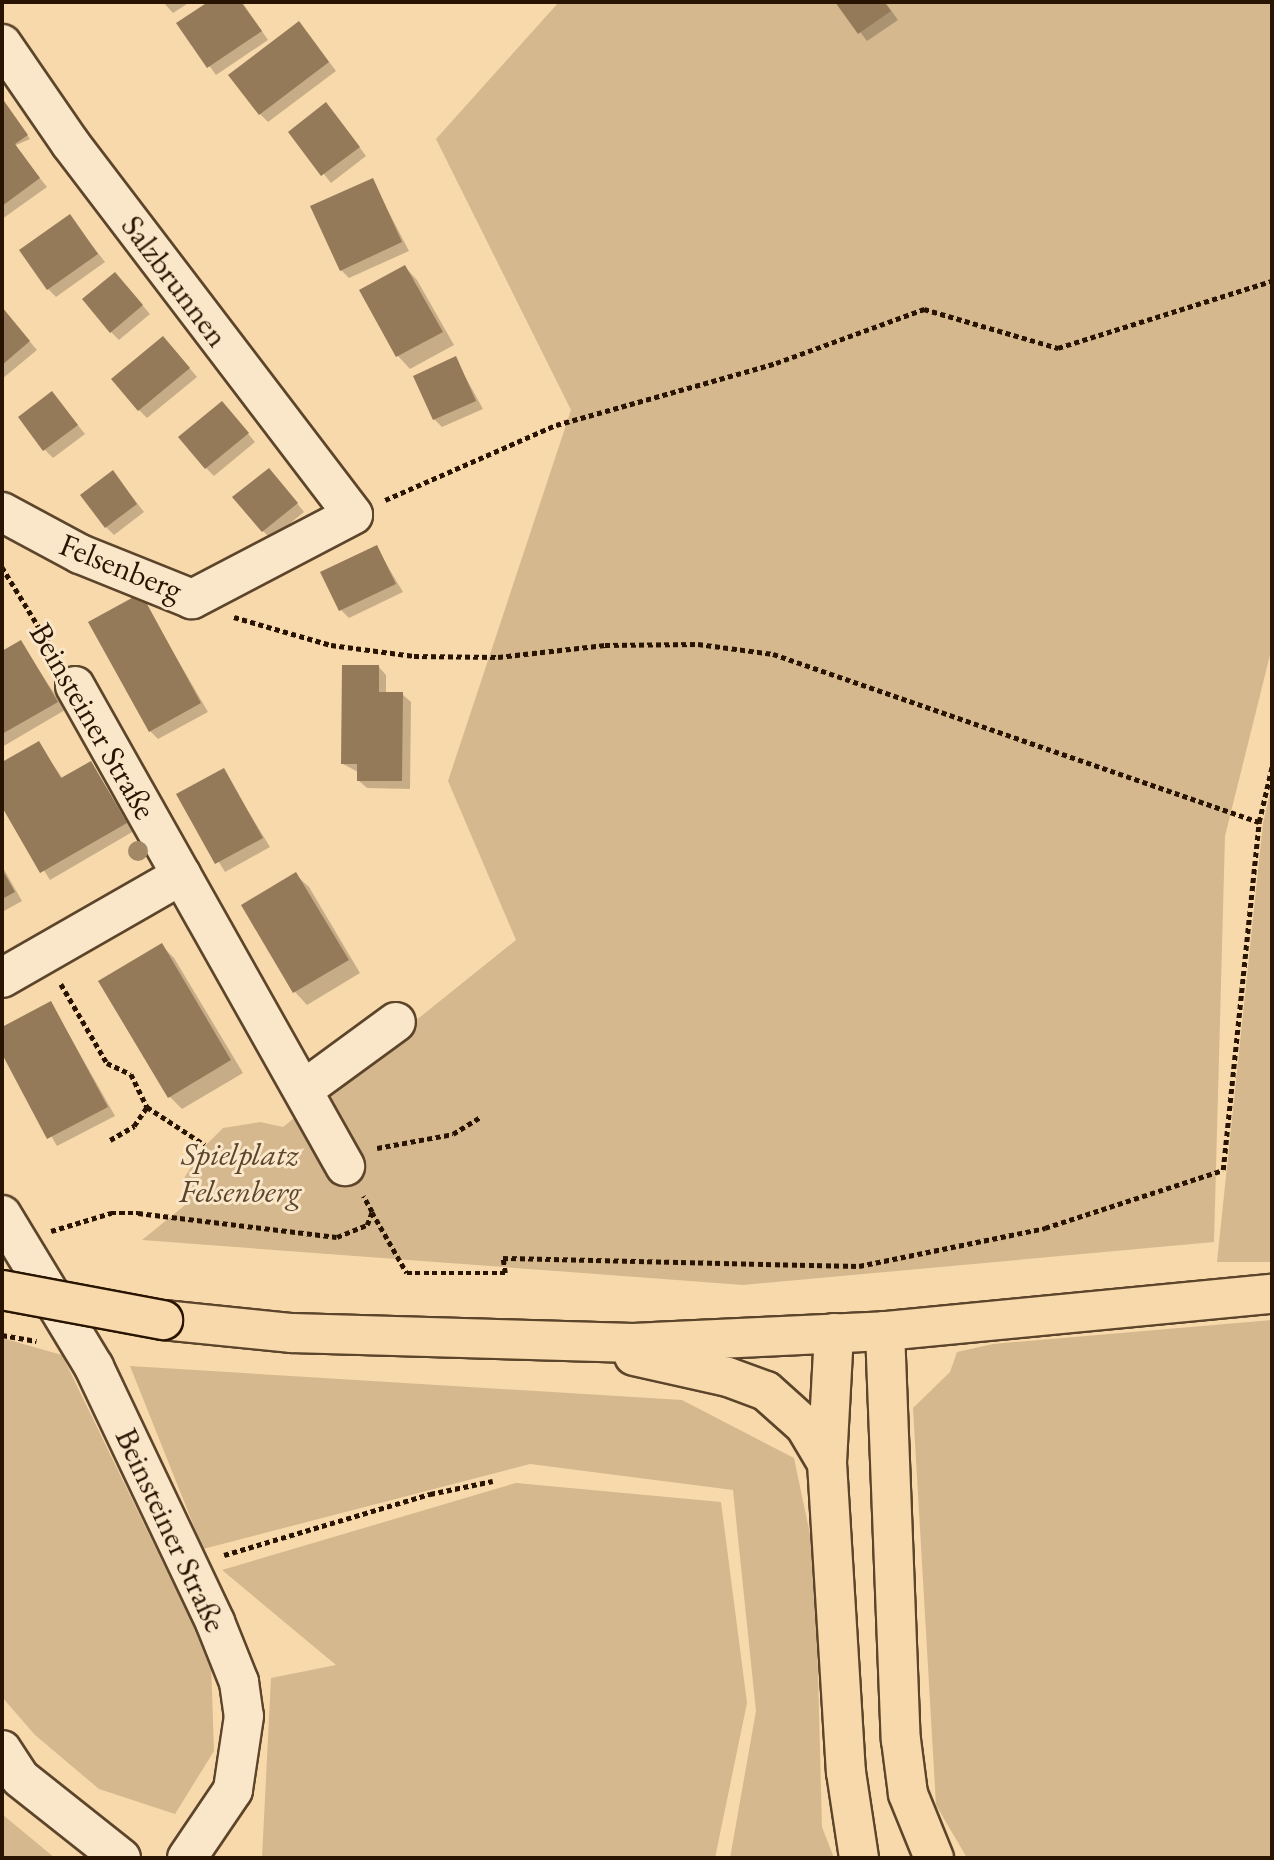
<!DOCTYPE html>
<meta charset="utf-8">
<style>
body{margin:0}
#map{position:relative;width:1274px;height:1860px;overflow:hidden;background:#f8d9ab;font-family:"EB Garamond",serif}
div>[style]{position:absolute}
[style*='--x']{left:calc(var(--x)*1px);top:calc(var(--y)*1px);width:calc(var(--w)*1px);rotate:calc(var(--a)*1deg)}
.green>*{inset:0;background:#d5b88e}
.shadow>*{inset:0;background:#0003}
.building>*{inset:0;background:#947a59}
.path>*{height:4.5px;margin-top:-2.25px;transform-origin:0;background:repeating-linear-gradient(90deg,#281400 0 5px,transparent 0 8.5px)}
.roads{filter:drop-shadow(2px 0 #5c452b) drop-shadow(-2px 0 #5c452b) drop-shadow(0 2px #5c452b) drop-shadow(0 -2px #5c452b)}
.minor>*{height:38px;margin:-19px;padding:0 19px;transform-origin:19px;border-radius:19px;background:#fae6c8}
.tertiary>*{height:38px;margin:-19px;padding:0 19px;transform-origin:19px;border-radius:19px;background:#fae6c8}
.trunk>*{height:38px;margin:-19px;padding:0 19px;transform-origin:19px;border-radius:19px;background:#f8d9ab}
.bridges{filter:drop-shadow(2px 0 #281400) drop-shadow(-2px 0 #281400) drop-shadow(0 2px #281400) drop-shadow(0 -2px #281400)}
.trunk-bridge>*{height:38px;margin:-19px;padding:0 19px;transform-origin:19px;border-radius:19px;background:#f8d9ab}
.trees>*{width:20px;height:20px;margin:-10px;border-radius:50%;background:#a28865}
span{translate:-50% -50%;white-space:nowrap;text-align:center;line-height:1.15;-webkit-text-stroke:6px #fae6c8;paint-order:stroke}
.street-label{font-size:32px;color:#281400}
.park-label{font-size:32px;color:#5c452b;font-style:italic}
.frame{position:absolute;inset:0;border:4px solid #281400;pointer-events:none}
</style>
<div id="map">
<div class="green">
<div style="clip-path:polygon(559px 2px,1272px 2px,1272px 647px,1225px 836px,1214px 1242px,743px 1285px,142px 1240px,189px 1202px,183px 1180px,203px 1148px,223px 1128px,260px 1122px,283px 1127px,516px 940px,448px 781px,571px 410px,436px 139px)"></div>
<div style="clip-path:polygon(1272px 784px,1272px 1262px,1217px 1262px,1263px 823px)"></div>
<div style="clip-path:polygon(1272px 1320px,1272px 1858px,967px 1858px,936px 1805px,913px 1408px,950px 1372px,957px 1352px,993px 1344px)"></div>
<div style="clip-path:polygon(2px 1338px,62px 1355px,211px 1662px,214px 1751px,175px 1814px,99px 1789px,35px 1735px,2px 1697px)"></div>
<div style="clip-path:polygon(130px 1366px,682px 1400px,794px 1458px,815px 1558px,822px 1827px,834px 1858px,730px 1858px,756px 1711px,733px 1490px,530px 1464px,203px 1549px)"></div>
<div style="clip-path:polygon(516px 1483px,721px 1502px,747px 1703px,715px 1858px,262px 1858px,271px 1678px,336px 1665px,222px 1570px)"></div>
<div style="clip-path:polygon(2px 1814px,3px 1815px,55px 1858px,2px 1858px)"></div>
</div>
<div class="shadow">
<div style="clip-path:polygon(163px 2px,190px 2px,173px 13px)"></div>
<div style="clip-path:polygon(211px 2px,242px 2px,268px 40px,216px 75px,179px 24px)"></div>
<div style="clip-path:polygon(837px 2px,885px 2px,898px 20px,867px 41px)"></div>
<div style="clip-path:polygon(307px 32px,336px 71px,268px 122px,260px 114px)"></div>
<div style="clip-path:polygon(2px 100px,30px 139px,14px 146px,47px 187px,2px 219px)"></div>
<div style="clip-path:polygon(334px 113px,366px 156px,331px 183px,290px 132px)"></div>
<div style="clip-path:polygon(372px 180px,409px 251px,349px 278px,341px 270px)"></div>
<div style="clip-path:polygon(70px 217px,105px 262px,56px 297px,48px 289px)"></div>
<div style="clip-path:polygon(405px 267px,417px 280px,454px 345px,410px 369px,398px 356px,362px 291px)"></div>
<div style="clip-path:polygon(123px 283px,150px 314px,119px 340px,111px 332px)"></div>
<div style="clip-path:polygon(2px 309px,37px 350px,2px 379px)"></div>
<div style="clip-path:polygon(171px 346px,197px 377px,147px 418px,139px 410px)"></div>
<div style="clip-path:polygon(455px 358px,483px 409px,442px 427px,434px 419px)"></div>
<div style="clip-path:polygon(52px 393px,85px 434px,53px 458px,45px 450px)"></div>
<div style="clip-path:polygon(230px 412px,255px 442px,214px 476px,206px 468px)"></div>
<div style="clip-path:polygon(277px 478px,304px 512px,271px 539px,263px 531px)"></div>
<div style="clip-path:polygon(120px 481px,144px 512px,114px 535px,106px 527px)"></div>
<div style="clip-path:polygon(376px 547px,403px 592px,349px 618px,341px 610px)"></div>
<div style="clip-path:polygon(140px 595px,208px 712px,158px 739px,150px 731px)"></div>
<div style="clip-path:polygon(21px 642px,65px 710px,2px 747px,2px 653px)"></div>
<div style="clip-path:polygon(378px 666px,386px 675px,386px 694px,402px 694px,411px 702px,410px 789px,367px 788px,358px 780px,358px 772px,343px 764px)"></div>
<div style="clip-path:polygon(38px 743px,63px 779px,91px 763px,134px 831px,50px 880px,2px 804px,2px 764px)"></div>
<div style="clip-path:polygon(223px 770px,270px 847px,225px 872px,178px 795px)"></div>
<div style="clip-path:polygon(2px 866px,22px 901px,2px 912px)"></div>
<div style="clip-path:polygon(296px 875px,309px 887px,360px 973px,307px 1005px,295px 992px,243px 906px)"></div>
<div style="clip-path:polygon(161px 945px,174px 958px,243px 1073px,182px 1109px,170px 1097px)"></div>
<div style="clip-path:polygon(51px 1003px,115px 1116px,57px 1146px,2px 1051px,2px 1029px)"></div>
</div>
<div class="building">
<div style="clip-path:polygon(208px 2px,241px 2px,262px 31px,207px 68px,176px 23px)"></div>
<div style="clip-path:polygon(835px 2px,884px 2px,891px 11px,858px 34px)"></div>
<div style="clip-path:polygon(299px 21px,329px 62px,259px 115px,228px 75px)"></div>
<div style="clip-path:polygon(2px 98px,28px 135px,15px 144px,40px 178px,2px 206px)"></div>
<div style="clip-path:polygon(326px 102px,360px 147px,321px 176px,288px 132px)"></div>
<div style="clip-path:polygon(373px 178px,402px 242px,340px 271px,310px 206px)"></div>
<div style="clip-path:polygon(70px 214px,98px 254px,47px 290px,19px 250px)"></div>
<div style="clip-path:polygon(405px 265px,443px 332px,396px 357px,359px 290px)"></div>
<div style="clip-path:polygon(115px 272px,143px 305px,110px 333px,82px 299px)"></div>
<div style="clip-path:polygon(2px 307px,30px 341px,2px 365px)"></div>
<div style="clip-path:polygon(163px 336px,190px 368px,138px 411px,111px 379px)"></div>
<div style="clip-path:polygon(456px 356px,476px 401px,433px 420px,413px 376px)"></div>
<div style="clip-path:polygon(52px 391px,78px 425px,43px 451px,18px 417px)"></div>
<div style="clip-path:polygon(222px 401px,249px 433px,205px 469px,178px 437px)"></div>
<div style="clip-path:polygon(269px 468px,298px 503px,262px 532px,232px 497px)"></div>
<div style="clip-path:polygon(113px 470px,137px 504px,105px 528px,80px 495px)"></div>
<div style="clip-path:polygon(377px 545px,396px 584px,339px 611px,320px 572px)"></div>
<div style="clip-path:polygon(141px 593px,201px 703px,149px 732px,88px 622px)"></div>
<div style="clip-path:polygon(21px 640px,58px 702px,2px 734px,2px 651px)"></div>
<div style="clip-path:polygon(342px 665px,379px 665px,379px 692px,403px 692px,402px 781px,357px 781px,357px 764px,341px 764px)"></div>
<div style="clip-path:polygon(39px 741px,61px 778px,91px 761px,127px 823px,40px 873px,2px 807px,2px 762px)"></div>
<div style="clip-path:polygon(224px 768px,263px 838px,215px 864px,176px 794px)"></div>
<div style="clip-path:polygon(2px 869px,15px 892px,2px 899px)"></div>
<div style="clip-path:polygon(296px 872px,349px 960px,293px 993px,241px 905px)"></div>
<div style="clip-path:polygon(162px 943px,231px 1060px,168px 1098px,98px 981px)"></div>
<div style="clip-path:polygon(51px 1001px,108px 1107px,47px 1139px,2px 1054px,2px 1027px)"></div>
</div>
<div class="path">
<div style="--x:385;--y:500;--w:187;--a:-23.7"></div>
<div style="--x:556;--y:425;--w:229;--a:-15.7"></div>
<div style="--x:776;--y:363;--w:158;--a:-20"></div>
<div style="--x:924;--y:309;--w:140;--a:16.2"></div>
<div style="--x:1058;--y:348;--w:224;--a:-17.4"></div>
<div style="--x:2;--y:567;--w:103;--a:58.5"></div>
<div style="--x:234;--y:617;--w:101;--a:16.1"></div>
<div style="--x:331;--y:645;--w:84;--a:7.5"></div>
<div style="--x:414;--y:656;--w:84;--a:0.7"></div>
<div style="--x:498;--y:657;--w:108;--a:-6.4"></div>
<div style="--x:605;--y:645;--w:93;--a:-0.6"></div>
<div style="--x:698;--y:644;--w:76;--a:7.6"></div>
<div style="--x:773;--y:654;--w:514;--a:19.07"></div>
<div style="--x:61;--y:984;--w:91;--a:59.8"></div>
<div style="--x:107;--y:1063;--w:26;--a:25"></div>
<div style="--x:131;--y:1074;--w:37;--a:64"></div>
<div style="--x:147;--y:1107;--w:69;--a:33.2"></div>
<div style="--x:110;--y:1140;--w:28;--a:-30"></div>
<div style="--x:134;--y:1126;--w:23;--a:-56"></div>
<div style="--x:377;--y:1148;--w:77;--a:-10.4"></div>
<div style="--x:453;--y:1134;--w:31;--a:-32"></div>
<div style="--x:372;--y:1212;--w:70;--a:60.2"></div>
<div style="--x:407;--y:1273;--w:98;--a:0"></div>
<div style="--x:505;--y:1273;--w:15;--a:-98"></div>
<div style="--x:503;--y:1258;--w:356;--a:1.3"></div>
<div style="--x:859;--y:1266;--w:190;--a:-11.5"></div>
<div style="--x:1045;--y:1228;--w:187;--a:-18"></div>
<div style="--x:1223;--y:1170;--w:350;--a:-84.1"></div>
<div style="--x:1259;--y:822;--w:57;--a:-76.9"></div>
<div style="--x:51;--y:1231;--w:63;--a:-16.7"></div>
<div style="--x:111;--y:1213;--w:27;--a:0"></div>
<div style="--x:138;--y:1213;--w:200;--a:6.9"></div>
<div style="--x:337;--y:1237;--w:32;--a:-22"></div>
<div style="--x:367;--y:1225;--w:14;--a:-69"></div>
<div style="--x:372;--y:1212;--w:18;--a:-119"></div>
<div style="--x:2;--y:1335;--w:35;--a:10"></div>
<div style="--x:224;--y:1555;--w:215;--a:-16.5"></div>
<div style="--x:430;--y:1494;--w:64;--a:-11.7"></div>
</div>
<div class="roads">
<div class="minor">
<div style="--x:2;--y:44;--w:120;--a:55.5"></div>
<div style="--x:70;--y:143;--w:467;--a:52.7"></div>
<div style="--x:353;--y:515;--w:182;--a:152.4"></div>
<div style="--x:192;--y:599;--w:121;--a:-158.1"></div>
<div style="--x:80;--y:554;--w:89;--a:-151.7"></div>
<div style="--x:75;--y:686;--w:551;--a:60.64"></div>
<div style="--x:2;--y:978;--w:207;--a:-29.8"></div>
<div style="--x:303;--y:1090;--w:115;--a:-36.2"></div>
<div style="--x:2;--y:1215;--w:178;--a:58.8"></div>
<div style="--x:94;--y:1367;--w:282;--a:64.6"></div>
<div style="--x:215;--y:1622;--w:65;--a:68.2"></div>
<div style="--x:239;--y:1682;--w:34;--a:82"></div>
<div style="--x:244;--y:1716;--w:75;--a:98.5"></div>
<div style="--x:233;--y:1790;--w:82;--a:124.1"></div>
</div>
<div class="tertiary">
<div style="--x:2;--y:1750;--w:33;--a:57"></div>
<div style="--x:20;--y:1778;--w:129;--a:38.4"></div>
</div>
<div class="trunk">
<div style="--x:163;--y:1320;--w:130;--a:5.8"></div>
<div style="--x:292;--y:1333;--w:341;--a:1.7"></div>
<div style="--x:633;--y:1343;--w:252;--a:-2.7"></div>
<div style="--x:885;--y:1331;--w:389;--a:-5.5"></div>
<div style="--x:885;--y:1331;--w:409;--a:87.8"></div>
<div style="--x:901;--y:1740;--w:54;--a:82.6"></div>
<div style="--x:908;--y:1794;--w:69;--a:67.9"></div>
<div style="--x:834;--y:1333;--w:130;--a:93.1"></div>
<div style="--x:827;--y:1463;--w:310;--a:86.5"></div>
<div style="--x:846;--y:1772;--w:87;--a:81.4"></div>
<div style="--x:634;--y:1356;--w:96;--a:12.6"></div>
<div style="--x:728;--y:1377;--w:40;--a:20.2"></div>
<div style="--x:766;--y:1391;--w:52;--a:41.9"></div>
<div style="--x:805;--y:1426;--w:43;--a:59.3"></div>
</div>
</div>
<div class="bridges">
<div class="trunk-bridge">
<div style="--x:2;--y:1290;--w:164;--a:10.6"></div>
</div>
</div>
<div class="trees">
<div style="left:138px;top:851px"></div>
</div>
<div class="street-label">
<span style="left:175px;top:281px;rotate:53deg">Salzbrunnen</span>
<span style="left:121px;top:567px;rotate:22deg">Felsenberg</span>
<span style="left:93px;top:721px;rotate:60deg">Beinsteiner Straße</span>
<span style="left:171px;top:1530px;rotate:65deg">Beinsteiner Straße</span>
</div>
<div class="park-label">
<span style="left:240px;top:1173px">Spielplatz<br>Felsenberg</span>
</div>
<div class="frame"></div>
</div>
